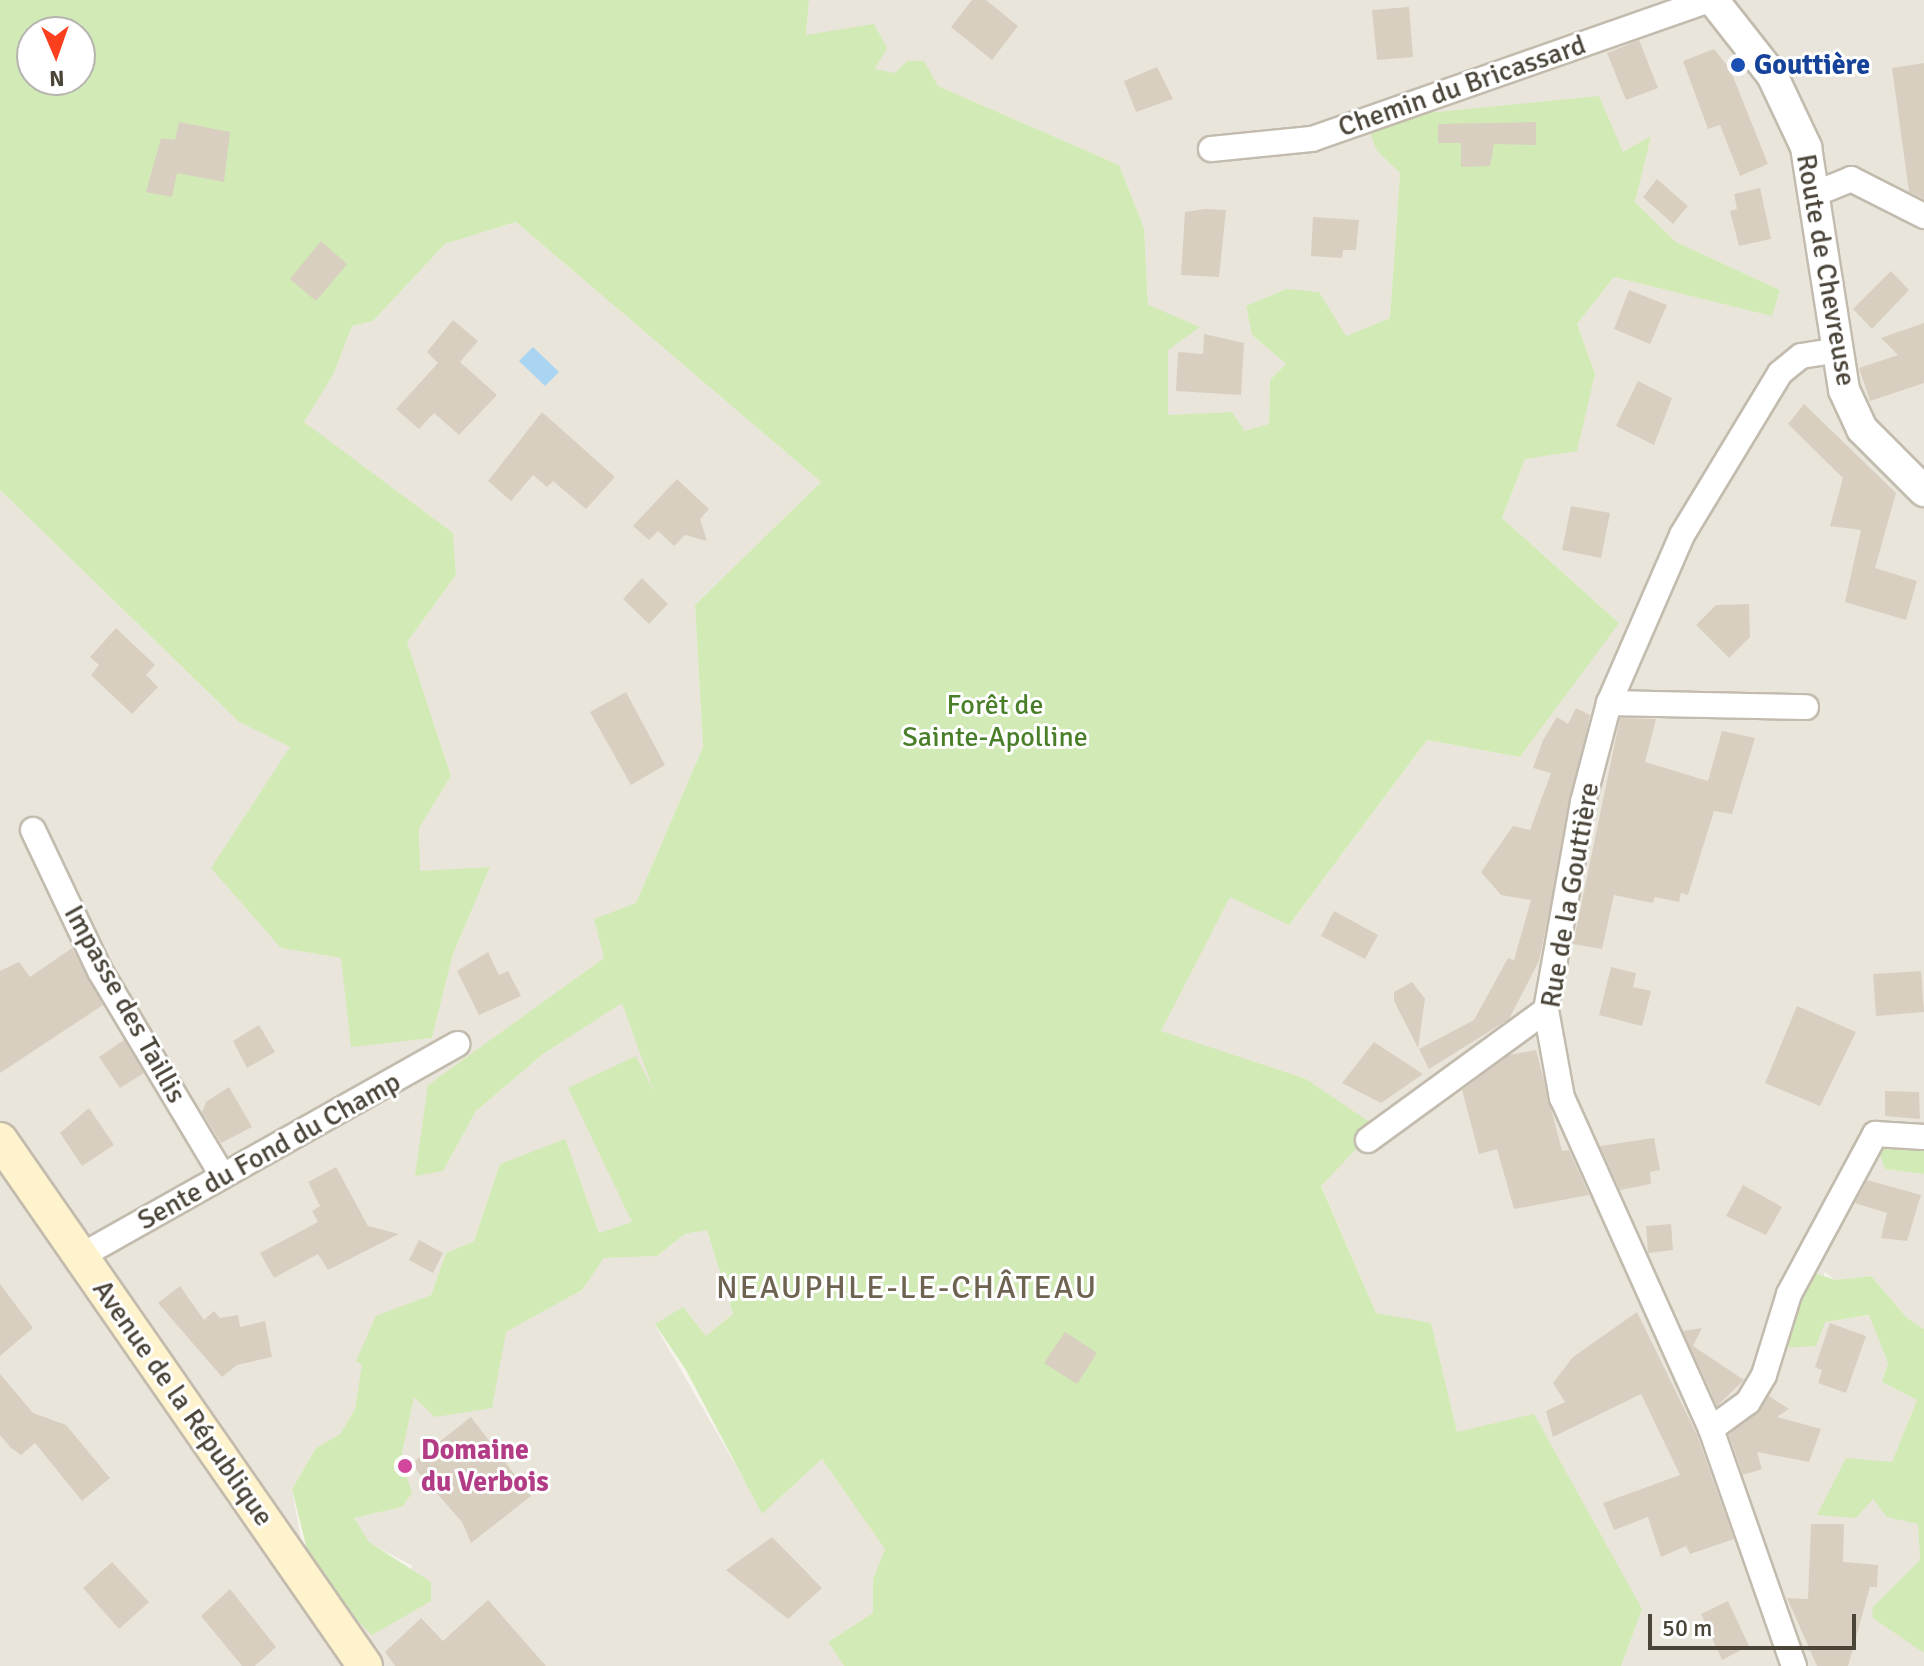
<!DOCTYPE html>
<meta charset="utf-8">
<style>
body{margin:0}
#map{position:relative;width:1924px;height:1666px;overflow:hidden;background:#f6f3ec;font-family:Signika,sans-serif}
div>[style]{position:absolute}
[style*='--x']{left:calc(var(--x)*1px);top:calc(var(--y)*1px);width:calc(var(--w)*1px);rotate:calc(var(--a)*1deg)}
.residential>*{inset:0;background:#eae5da}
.green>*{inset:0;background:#d2eab5}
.water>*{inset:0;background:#a9d4f2}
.building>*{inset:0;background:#d8cfc1}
.roads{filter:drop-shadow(2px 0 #c2bbae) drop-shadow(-2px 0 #c2bbae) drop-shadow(0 2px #c2bbae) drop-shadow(0 -2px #c2bbae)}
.minor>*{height:24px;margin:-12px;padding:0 12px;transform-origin:12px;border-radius:12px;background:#fff}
.tertiary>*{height:30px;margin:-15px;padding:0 15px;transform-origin:15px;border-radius:15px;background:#fff}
.secondary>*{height:34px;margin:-17px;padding:0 17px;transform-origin:17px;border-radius:17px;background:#fff3cd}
.dots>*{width:22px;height:22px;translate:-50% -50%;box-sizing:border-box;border:4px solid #fff;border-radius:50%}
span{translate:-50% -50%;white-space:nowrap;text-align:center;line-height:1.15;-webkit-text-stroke:6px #fff;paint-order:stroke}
.transit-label{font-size:28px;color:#164399;font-weight:700}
.left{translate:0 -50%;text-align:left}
.street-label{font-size:28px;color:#4b4439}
.park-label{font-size:28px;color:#4a7f2a}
.hotel-label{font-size:28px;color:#b23c85;font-weight:700}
.quarter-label{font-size:32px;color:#6e6250;letter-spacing:2px}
.north{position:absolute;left:16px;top:16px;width:80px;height:80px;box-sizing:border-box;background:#fff;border:2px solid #b7b4b0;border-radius:50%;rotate:178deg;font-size:22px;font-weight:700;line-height:32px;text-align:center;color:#4b4439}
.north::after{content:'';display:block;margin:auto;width:28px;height:36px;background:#fc3f1d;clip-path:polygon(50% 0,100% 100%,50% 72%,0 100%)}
.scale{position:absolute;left:1648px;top:1614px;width:208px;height:36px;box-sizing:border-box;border:4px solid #4b4439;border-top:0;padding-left:10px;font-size:24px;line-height:28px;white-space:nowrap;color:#4b4439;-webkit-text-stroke:6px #fff;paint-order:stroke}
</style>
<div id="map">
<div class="residential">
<div style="clip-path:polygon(809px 0,1924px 0,1924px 1147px,1885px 1169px,1924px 1174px,1924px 1329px,1907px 1318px,1871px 1276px,1836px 1280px,1824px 1272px,1824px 1322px,1870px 1315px,1888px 1363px,1882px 1382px,1917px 1400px,1892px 1463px,1864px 1503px,1873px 1499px,1918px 1524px,1920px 1560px,1872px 1608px,1924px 1653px,1924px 1666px,1621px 1666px,1642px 1608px,1457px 1432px,1431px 1324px,1376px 1313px,1321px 1185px,1376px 1127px,1306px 1079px,1160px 1032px,1230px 896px,1290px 924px,1427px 740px,1520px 757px,1618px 622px,1502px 518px,1525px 459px,1595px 374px,1577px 324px,1614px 277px,1771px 315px,1780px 290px,1676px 242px,1635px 202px,1650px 137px,1623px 152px,1377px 151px,1400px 173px,1390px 318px,1346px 336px,1286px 289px,1246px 306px,1252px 335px,1286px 364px,1270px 380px,1269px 425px,1245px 431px,1232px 412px,1168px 416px,1168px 350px,1148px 305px,1144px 228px,1119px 165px,938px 86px,875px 69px,806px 35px)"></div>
<div style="clip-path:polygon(516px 222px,821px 482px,695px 605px,703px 747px,636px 903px,604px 958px,429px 1085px,443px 1171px,476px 1111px,543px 1054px,622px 1002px,658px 1102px,632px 1222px,599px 1233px,565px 1140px,500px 1164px,474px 1241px,446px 1253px,431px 1295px,376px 1317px,355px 1409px,340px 1434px,316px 1448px,292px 1489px,304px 1556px,372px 1635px,413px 1566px,369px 1543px,354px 1518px,402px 1507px,401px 1458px,414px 1396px,506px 1332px,582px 1290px,604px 1258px,657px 1256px,685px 1234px,707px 1230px,733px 1314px,706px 1337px,655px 1325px,763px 1513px,822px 1459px,886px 1549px,873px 1579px,873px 1613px,828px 1642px,844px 1666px,0 1666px,0 490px,239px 722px,290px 747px,281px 948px,342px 958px,351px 1046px,432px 1038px,453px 954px,490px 867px,420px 872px,419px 828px,451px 776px,407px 642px,456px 575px,453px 533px,303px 422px,334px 373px,352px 326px,373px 321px,445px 244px)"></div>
</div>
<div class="green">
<div style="clip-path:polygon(evenodd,0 0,809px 0,806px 35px,874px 24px,887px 48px,875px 69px,895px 73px,907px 61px,924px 61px,938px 86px,1119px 165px,1144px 228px,1148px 305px,1200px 327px,1168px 350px,1168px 415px,1232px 412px,1245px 431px,1269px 424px,1270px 380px,1286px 364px,1252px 335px,1246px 306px,1286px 289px,1319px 292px,1346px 336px,1390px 318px,1400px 173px,1377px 151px,1370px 132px,1428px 113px,1599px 96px,1623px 152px,1651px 136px,1635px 202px,1676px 242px,1780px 290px,1772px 316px,1614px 277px,1577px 324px,1595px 374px,1577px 451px,1525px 459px,1502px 518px,1619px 623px,1520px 757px,1427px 740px,1289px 925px,1230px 897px,1161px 1031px,1306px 1079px,1377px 1127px,1321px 1186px,1376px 1313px,1431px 1323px,1457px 1432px,1534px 1414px,1642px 1609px,1621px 1666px,844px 1666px,828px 1642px,873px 1613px,873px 1579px,885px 1549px,822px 1459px,762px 1514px,686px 1370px,655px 1324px,683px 1307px,706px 1336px,733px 1314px,707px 1230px,685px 1234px,657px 1256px,604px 1258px,582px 1290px,506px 1332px,492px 1408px,435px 1417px,414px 1397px,401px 1458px,412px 1493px,402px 1507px,354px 1518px,369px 1542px,431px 1582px,431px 1601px,372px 1635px,314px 1578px,292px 1489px,316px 1448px,340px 1434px,355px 1409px,362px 1365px,356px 1361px,376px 1316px,431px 1295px,446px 1253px,474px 1241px,500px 1164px,565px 1139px,599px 1233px,632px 1222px,568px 1088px,636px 1056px,654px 1092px,622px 1003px,543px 1054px,476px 1111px,443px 1171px,415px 1176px,428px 1085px,604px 958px,594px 919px,636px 903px,703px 747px,695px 605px,821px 482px,516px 222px,445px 244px,373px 321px,352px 326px,334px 373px,304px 422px,453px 533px,456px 575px,407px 642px,451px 776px,419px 828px,420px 871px,490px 867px,453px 954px,432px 1038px,351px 1047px,341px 958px,281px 948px,211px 868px,290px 747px,239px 722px,0 490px,0 0,32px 32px,80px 32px,80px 80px,32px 80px,32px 32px)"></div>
<div style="clip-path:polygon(1877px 1146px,1924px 1147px,1924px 1174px,1885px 1169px)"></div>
<div style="clip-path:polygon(1811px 1272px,1836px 1280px,1871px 1276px,1907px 1318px,1924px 1329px,1924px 1653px,1873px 1618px,1872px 1608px,1920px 1560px,1918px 1524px,1887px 1517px,1873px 1499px,1856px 1518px,1817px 1515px,1846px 1458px,1892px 1462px,1917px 1400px,1882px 1382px,1888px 1363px,1869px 1315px,1825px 1322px,1816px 1346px,1780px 1348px)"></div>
</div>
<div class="water">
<div style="clip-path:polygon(533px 347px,559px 372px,545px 386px,519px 361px)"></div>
</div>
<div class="building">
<div style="clip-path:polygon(972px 0,986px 0,1018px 26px,992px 60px,951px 27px)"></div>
<div style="clip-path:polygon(1409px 7px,1413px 57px,1377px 60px,1372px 10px)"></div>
<div style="clip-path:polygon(1639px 40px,1658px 88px,1626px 100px,1607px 53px)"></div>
<div style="clip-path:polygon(1714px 49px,1730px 69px,1768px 164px,1740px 176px,1720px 125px,1708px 129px,1683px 61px)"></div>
<div style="clip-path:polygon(1924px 63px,1924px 199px,1909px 192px,1892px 68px)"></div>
<div style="clip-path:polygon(1157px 67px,1173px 99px,1136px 112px,1124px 81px)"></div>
<div style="clip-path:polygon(179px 122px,230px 132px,224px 182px,177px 173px,172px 197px,146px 192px,161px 138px,175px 140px)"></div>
<div style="clip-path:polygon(1536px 122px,1536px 145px,1494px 144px,1490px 166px,1461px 167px,1461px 143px,1438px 143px,1438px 124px)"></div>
<div style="clip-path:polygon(1657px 179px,1688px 206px,1673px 224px,1643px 197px)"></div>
<div style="clip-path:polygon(1760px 188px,1771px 239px,1739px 246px,1730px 211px,1737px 209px,1734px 194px)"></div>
<div style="clip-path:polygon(1205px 209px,1226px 210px,1219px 277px,1181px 275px,1185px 212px)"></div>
<div style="clip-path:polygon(1313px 217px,1359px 220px,1356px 250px,1343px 250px,1342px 258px,1311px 256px)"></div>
<div style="clip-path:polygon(321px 241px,347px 264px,316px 301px,290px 279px)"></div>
<div style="clip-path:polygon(1891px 271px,1909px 290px,1872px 329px,1853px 309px)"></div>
<div style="clip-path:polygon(1629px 290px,1667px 305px,1650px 344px,1614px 329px)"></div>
<div style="clip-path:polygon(453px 320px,478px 341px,460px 362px,497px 395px,459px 435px,434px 413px,419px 429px,396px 409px,438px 363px,427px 352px)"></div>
<div style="clip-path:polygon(1924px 323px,1924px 383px,1870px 401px,1859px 368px,1898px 355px,1881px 338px)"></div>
<div style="clip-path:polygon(1204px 334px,1244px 343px,1241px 395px,1176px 391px,1178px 352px,1203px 354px)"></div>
<div style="clip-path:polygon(1638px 381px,1672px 398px,1654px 445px,1616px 426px)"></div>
<div style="clip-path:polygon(1804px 404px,1896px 493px,1875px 568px,1917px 581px,1906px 620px,1845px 602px,1861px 530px,1830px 526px,1843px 478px,1788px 424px)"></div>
<div style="clip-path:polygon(542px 412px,615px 477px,586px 509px,553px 481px,547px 487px,533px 475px,511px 501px,488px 481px)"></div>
<div style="clip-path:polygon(677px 479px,709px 509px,700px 519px,707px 541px,685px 535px,674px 546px,658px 531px,649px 540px,633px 526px)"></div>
<div style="clip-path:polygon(1571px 506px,1610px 513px,1601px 558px,1562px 550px)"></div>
<div style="clip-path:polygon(642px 578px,668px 604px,649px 624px,623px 599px)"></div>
<div style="clip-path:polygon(1749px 604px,1750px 637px,1729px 658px,1696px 625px,1716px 605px)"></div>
<div style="clip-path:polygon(116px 628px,155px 665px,146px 675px,158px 687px,132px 714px,91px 675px,99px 665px,90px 657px)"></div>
<div style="clip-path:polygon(626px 692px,665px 765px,631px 785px,590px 712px)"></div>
<div style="clip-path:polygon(1576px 708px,1590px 715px,1539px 961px,1509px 1019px,1429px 1069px,1419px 1049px,1474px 1020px,1508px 958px,1514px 960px,1531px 900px,1501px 895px,1481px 872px,1513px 826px,1530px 830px,1551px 773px,1533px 768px,1543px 740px,1557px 717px,1568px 724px)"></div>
<div style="clip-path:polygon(1620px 718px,1656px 719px,1645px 762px,1708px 781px,1722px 731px,1755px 738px,1732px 814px,1714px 811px,1688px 895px,1681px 893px,1679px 902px,1655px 897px,1653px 903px,1614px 895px,1602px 949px,1573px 944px)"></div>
<div style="clip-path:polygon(1334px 911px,1378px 935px,1365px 959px,1321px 936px)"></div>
<div style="clip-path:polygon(72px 948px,103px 1005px,0 1073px,0 971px,19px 962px,30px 977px)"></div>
<div style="clip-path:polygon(488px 952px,499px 975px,508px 971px,521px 996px,479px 1015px,457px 971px)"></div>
<div style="clip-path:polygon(1611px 967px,1636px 973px,1633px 987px,1651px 991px,1642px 1026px,1599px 1015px)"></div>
<div style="clip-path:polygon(1921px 971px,1924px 1012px,1876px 1016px,1873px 974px)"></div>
<div style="clip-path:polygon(1412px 982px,1425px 999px,1418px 1048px,1394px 1001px,1394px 992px)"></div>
<div style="clip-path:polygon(1797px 1006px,1856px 1032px,1820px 1106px,1765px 1083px)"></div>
<div style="clip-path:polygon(259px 1025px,275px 1052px,247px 1068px,233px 1041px)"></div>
<div style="clip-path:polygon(124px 1040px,144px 1073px,120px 1088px,99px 1057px)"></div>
<div style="clip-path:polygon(1374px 1042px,1423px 1074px,1381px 1103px,1342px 1083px)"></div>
<div style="clip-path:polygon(1536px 1050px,1562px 1151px,1569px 1150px,1589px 1195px,1514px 1209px,1497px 1149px,1479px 1154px,1462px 1090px,1509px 1055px)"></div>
<div style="clip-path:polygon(229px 1087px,252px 1127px,221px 1143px,202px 1112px,206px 1102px)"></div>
<div style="clip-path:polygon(1885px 1091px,1919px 1092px,1920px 1119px,1885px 1116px)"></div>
<div style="clip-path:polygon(89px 1108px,114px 1145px,82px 1166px,60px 1133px)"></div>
<div style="clip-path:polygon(1654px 1138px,1660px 1170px,1650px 1172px,1651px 1184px,1620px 1190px,1600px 1146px)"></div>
<div style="clip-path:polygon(336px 1167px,368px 1226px,399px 1234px,328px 1270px,318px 1254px,274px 1278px,260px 1253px,318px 1222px,312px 1211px,320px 1206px,308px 1182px)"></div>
<div style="clip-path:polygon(1867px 1180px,1921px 1195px,1907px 1241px,1881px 1238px,1887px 1213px,1855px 1203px)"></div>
<div style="clip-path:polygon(1743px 1185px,1782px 1207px,1766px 1235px,1726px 1216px)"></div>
<div style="clip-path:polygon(1671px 1224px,1673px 1250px,1648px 1253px,1646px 1226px)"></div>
<div style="clip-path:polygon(419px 1240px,443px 1253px,433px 1273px,409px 1260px)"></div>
<div style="clip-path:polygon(0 1284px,33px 1328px,0 1356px)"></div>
<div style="clip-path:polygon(180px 1286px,204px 1320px,214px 1311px,220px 1318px,238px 1315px,240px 1327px,265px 1321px,272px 1357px,237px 1365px,222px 1377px,158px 1303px)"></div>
<div style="clip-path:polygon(1637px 1312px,1697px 1435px,1734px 1539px,1690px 1554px,1686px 1546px,1661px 1557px,1648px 1517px,1614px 1530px,1603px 1503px,1680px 1475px,1641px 1394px,1553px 1437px,1546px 1411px,1565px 1402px,1553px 1383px,1573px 1357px)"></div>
<div style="clip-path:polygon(1830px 1323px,1866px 1336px,1846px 1393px,1818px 1383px,1822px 1370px,1815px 1367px)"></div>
<div style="clip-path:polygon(1702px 1328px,1693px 1346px,1744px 1380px,1717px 1406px,1683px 1331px)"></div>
<div style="clip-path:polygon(1065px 1332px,1097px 1353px,1077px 1384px,1044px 1363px)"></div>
<div style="clip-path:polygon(0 1374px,33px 1413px,66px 1425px,110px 1478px,82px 1501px,35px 1443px,21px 1455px,11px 1448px,0 1435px)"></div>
<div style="clip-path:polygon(1769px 1396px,1789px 1409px,1777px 1417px,1821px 1429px,1809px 1462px,1757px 1452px,1762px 1469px,1743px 1475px,1729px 1435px)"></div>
<div style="clip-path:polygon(471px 1417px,531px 1496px,471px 1543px,462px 1522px,411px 1464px)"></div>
<div style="clip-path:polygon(1811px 1524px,1844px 1524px,1843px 1562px,1878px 1565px,1877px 1587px,1870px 1587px,1848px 1666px,1817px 1666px,1787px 1598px,1808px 1599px)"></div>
<div style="clip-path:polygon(772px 1537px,822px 1588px,788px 1619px,726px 1570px)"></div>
<div style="clip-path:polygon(112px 1562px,149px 1602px,119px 1629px,83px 1588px)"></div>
<div style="clip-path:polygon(230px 1589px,276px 1647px,255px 1666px,242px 1666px,201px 1616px)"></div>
<div style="clip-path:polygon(488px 1600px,546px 1666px,395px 1666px,385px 1652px,421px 1618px,443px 1641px)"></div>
<div style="clip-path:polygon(1728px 1601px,1749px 1646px,1722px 1660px,1701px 1614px)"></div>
</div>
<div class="roads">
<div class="minor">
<div style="--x:1211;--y:149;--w:101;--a:-5.7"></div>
<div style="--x:1312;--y:139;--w:421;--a:-19.3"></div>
<div style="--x:1817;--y:193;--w:37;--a:-22"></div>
<div style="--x:1851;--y:179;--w:82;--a:26.9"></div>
<div style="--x:1609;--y:703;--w:197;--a:1.2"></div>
<div style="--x:33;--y:830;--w:156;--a:64.6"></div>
<div style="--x:100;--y:971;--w:238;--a:59.1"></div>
<div style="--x:1368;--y:1140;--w:220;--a:-36.1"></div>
<div style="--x:81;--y:1256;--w:432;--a:-29.4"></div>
<div style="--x:1711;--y:1429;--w:46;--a:-36.1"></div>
<div style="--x:1748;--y:1402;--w:31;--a:-59"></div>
<div style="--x:1764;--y:1375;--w:85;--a:-72.8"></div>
<div style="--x:1789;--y:1294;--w:182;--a:-61.7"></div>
<div style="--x:1875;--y:1134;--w:49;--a:3.5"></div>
<div style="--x:1794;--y:1666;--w:251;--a:-109.3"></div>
<div style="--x:1711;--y:1429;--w:363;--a:-114.2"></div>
<div style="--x:1562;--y:1098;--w:89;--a:-100.3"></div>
<div style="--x:1546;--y:1010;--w:211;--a:-79.9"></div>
<div style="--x:1583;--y:802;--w:102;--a:-75.3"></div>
<div style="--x:1609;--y:703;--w:183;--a:-66.5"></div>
<div style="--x:1682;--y:535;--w:189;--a:-58.8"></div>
<div style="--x:1780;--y:373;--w:27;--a:-39"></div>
<div style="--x:1801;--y:356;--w:33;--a:-9"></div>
</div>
<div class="tertiary">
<div style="--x:1713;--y:0;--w:95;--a:51.8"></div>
<div style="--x:1772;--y:75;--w:80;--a:64.7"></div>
<div style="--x:1806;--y:147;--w:246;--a:81.1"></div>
<div style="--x:1844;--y:390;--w:43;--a:65.2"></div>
<div style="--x:1862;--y:429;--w:88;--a:45"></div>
</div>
<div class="secondary">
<div style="--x:0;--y:1140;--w:640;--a:55.24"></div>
</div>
</div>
<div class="dots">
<div style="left:1738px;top:65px;background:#1a4fb4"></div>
<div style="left:405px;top:1466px;background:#d1479c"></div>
</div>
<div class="transit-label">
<span class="left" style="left:1754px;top:65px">Gouttière</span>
</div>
<div class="street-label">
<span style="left:1462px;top:86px;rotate:-19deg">Chemin du Bricassard</span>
<span style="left:1826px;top:270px;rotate:80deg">Route de Chevreuse</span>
<span style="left:1570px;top:895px;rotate:-80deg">Rue de la Gouttière</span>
<span style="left:125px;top:1004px;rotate:61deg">Impasse des Taillis</span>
<span style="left:269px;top:1151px;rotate:-29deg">Sente du Fond du Champ</span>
<span style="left:183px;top:1403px;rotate:55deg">Avenue de la République</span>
</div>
<div class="park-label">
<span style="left:995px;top:721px">Forêt de<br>Sainte-Apolline</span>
</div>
<div class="hotel-label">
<span class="left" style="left:421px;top:1466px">Domaine<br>du Verbois</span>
</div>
<div class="quarter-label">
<span style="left:907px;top:1288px">NEAUPHLE-LE-CHÂTEAU</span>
</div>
<div class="north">N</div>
<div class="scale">50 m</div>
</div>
